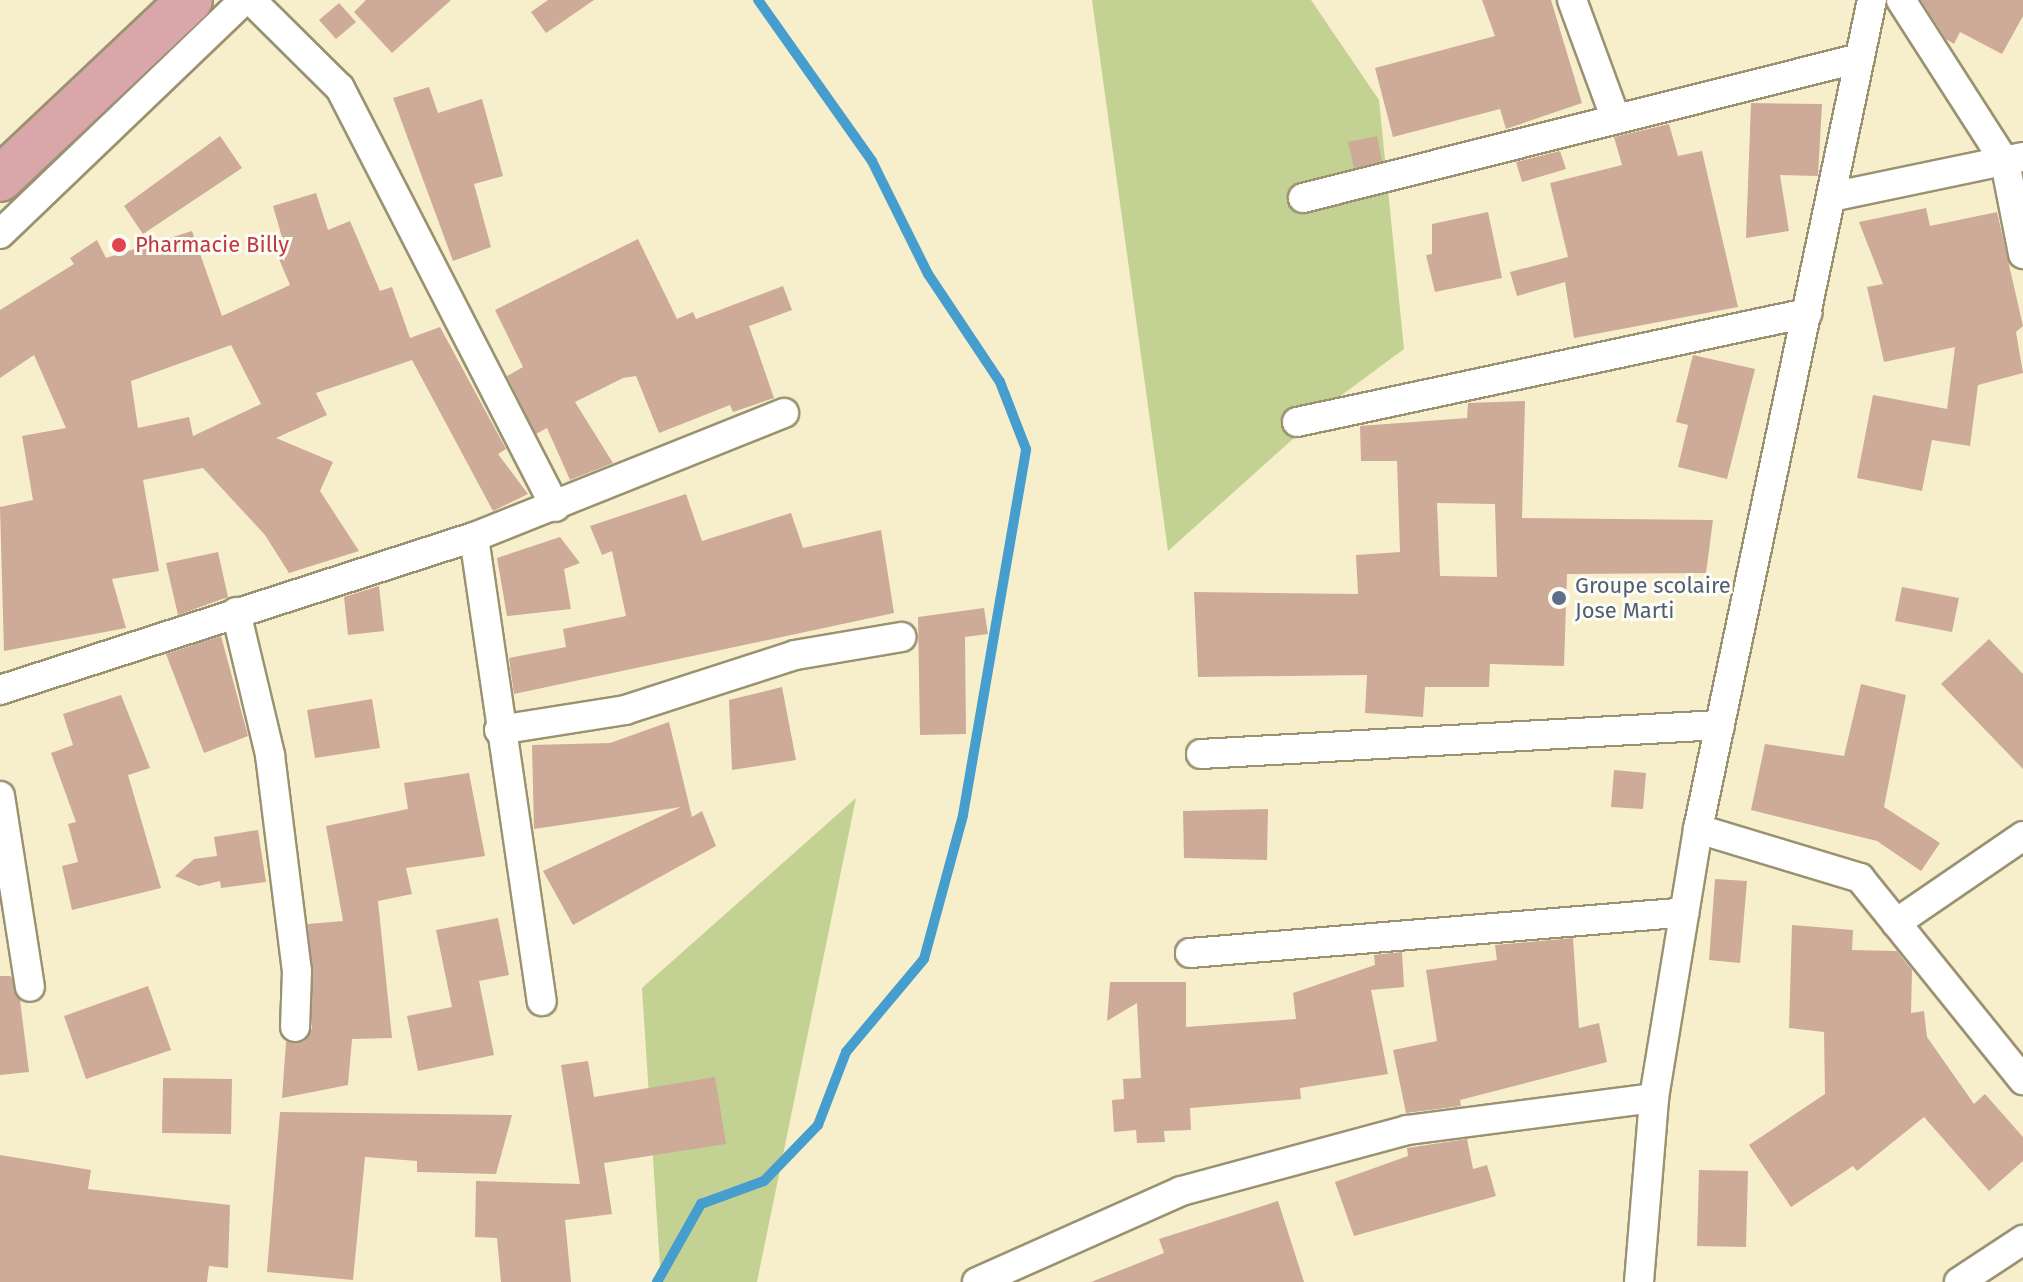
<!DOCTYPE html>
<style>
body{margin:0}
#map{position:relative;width:2023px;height:1282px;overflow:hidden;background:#f7efcb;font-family:"Fira Sans",sans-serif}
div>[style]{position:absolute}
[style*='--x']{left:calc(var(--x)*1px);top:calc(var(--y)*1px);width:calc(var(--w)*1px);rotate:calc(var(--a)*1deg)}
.green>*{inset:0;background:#c3d193}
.stream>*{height:10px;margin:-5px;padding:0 5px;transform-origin:5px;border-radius:5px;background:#459ecd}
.building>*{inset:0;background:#cdab98}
.roads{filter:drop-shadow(2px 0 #9a9271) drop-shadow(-2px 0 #9a9271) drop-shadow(0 2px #9a9271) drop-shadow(0 -2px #9a9271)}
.minor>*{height:28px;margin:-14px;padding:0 14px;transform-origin:14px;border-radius:14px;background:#fff}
.primary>*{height:44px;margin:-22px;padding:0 22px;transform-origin:22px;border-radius:22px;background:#d9a6aa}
.dots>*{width:22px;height:22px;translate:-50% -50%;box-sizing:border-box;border:4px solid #fdfcf5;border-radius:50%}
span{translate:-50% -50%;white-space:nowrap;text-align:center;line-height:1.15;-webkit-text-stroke:6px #fdfcf5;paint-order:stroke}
.health-label{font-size:22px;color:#be3a42}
.left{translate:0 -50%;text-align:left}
.service-label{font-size:22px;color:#4e5e75}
</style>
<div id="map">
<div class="green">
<div style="clip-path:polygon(1092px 0,1311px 0,1379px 100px,1404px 349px,1343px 394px,1168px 551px)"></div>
<div style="clip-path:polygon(856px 798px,757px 1282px,661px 1282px,642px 988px)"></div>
</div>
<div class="stream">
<div style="--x:657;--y:1282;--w:90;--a:-60.6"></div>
<div style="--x:701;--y:1204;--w:67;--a:-20.1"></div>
<div style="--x:764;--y:1181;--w:78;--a:-46"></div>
<div style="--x:818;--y:1125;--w:78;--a:-69"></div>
<div style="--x:846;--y:1052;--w:121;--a:-50"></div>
<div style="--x:924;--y:959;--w:149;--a:-74.8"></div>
<div style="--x:963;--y:815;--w:371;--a:-80.2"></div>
<div style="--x:1026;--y:449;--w:72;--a:-111.2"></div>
<div style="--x:1000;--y:382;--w:130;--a:-123.7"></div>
<div style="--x:928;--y:274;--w:126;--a:-116.4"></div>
<div style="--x:872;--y:161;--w:197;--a:-125.3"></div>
</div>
<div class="building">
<div style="clip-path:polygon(366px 0,451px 0,392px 53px,354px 12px)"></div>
<div style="clip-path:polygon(548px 0,594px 0,546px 33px,531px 12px)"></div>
<div style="clip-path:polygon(1482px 0,1551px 0,1582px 103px,1506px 129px,1500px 109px,1393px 137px,1375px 68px,1495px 36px)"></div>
<div style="clip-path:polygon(1921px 0,2023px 0,2023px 16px,2002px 54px,1960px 32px,1954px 44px,1946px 39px)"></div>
<div style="clip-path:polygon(339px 3px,356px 22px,336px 39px,319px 20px)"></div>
<div style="clip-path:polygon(429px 87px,438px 113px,482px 99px,503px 176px,474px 184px,491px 247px,453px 261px,393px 98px)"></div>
<div style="clip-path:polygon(1751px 103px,1822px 104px,1818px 176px,1780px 175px,1789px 231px,1746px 238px)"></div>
<div style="clip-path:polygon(1669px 124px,1678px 156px,1702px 151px,1738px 307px,1574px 338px,1565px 282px,1517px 296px,1510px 272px,1568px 257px,1550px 183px,1622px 165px,1614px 137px)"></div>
<div style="clip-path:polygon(220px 136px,242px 168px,143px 234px,124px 206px)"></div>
<div style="clip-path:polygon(1377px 136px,1382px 161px,1354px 168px,1348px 142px)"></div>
<div style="clip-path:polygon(1560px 151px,1566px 169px,1522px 182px,1516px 162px)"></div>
<div style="clip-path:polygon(evenodd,316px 193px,328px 230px,350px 221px,380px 291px,392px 287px,410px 338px,440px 327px,506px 449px,498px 454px,528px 494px,493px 511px,412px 360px,316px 393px,327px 415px,276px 438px,333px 462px,320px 491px,359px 551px,289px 573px,265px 535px,203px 468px,143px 480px,159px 571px,112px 579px,126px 628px,4px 651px,0 507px,33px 500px,22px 436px,66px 428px,34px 355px,0 378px,0 310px,74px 264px,70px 258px,97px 240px,106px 258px,192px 231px,222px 316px,290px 285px,276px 252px,285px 248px,273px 206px,316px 193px,231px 345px,261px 404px,193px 436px,189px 417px,138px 428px,131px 381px,231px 345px)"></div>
<div style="clip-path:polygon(1926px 208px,1930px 226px,1997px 212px,2023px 326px,2016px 332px,2023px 373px,1978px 385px,1970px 446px,1932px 440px,1922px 491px,1857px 478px,1873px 395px,1947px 409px,1955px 347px,1884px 362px,1867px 287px,1883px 284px,1859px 222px)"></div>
<div style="clip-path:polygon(1488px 212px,1502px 278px,1435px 292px,1426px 255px,1432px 254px,1432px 224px)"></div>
<div style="clip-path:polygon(638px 239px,677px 319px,693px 312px,696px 319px,783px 286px,792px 310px,749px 326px,774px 398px,733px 412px,730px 405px,659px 433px,636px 376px,623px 378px,575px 402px,613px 463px,570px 480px,547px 428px,536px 434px,507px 376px,523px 367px,495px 310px)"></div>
<div style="clip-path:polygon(1693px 355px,1755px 369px,1727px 479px,1678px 467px,1688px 425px,1676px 422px)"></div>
<div style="clip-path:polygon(evenodd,1525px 401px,1522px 518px,1713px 520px,1706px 573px,1567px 574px,1564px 666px,1490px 664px,1489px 687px,1425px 687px,1423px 717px,1365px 713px,1367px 675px,1198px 677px,1194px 592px,1358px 594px,1356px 555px,1400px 552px,1397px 461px,1361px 461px,1360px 426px,1467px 418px,1468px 403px,1525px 401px,1437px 503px,1495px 504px,1497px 577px,1440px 576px,1437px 503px)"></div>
<div style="clip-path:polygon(686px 494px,702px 541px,791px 513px,803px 548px,881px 530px,894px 613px,514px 694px,509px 658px,566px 647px,563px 629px,626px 616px,612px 551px,602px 555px,590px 526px)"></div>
<div style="clip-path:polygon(560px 537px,580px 563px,564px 569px,571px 609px,507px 616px,497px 558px)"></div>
<div style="clip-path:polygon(218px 552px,228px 597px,178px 615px,166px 563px)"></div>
<div style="clip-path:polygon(379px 586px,384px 631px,348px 635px,344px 597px)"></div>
<div style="clip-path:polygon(1902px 587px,1959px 598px,1952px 632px,1895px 621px)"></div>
<div style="clip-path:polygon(984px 608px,988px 634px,965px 637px,966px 734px,920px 735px,918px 617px)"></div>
<div style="clip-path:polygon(221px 636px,248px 736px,204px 753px,166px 654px)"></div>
<div style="clip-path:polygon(1989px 639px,2023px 674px,2023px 769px,1941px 684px)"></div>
<div style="clip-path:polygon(1861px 684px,1906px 695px,1884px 807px,1940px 843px,1921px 871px,1877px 841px,1751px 810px,1765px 744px,1844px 756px)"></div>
<div style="clip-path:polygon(782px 687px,796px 760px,732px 770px,729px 700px)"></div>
<div style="clip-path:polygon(121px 695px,150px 768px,128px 775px,161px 888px,72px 910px,62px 866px,78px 862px,68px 824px,76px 822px,51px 753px,73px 745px,63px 714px)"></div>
<div style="clip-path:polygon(372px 699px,380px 748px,315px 758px,307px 710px)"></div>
<div style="clip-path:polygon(669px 722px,692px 817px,702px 811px,716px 846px,573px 925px,543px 871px,681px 807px,534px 829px,532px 745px,610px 743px)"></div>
<div style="clip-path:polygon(1614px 770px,1646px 773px,1643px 809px,1611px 807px)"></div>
<div style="clip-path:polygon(469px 773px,485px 856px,406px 868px,412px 894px,378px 901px,392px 1038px,352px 1039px,348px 1085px,282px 1098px,286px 1042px,304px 1042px,312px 1028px,308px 924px,343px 921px,326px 826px,408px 809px,404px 783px)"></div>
<div style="clip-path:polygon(1268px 809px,1267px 860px,1184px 858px,1183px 811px)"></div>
<div style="clip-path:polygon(258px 830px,266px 882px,221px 888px,220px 881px,199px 886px,175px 876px,194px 859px,217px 856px,214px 837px)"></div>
<div style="clip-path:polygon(1715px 879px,1747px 881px,1740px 963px,1709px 960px)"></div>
<div style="clip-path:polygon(498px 918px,509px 975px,479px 981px,494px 1055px,418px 1071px,407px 1016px,452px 1007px,436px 930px)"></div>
<div style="clip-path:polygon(1792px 925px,1853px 930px,1852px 950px,1897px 951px,1912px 970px,1911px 1013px,1924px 1011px,1927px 1037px,1974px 1104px,1985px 1094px,2023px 1137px,2023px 1161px,1989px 1191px,1924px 1117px,1857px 1171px,1853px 1166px,1791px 1207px,1749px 1145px,1825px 1094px,1824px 1032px,1789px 1028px)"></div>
<div style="clip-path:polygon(1573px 938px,1579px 1028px,1599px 1023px,1607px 1062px,1460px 1100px,1461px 1106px,1406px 1113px,1393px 1050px,1437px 1041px,1426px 970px,1497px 960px,1495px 945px)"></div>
<div style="clip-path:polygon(1402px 952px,1404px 987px,1371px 990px,1388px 1074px,1300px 1088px,1301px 1099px,1190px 1108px,1191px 1130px,1164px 1131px,1165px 1142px,1137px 1143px,1136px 1130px,1114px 1132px,1112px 1100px,1124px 1099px,1123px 1079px,1141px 1078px,1137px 1003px,1107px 1021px,1110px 982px,1186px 982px,1186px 1027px,1296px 1019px,1293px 993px,1375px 965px,1374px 955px)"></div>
<div style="clip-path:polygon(0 976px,11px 976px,20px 1000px,29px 1072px,0 1075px)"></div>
<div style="clip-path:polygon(148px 986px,171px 1050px,86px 1079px,64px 1016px)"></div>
<div style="clip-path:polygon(588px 1061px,594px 1097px,715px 1077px,726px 1144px,604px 1163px,612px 1214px,565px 1220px,571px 1282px,501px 1282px,497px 1238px,475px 1237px,476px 1181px,580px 1184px,561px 1065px)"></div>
<div style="clip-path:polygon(163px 1078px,232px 1079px,231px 1134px,162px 1133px)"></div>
<div style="clip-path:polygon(280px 1112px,512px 1115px,496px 1174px,417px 1172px,417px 1161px,365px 1157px,353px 1280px,267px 1272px)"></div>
<div style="clip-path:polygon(1467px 1139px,1473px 1169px,1487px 1165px,1496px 1196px,1354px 1236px,1335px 1182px,1408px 1156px,1407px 1148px)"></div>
<div style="clip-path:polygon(0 1155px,91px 1170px,88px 1189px,230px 1205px,228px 1268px,209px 1266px,207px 1282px,0 1282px)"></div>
<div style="clip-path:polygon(1699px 1170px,1748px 1171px,1746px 1247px,1697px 1246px)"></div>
<div style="clip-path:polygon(1278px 1201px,1304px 1282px,1091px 1282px,1164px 1253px,1159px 1239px)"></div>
</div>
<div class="roads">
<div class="minor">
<div style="--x:251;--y:0;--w:125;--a:44.7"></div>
<div style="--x:340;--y:88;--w:471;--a:62.8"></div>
<div style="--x:1572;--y:0;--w:125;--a:69.8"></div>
<div style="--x:1901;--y:0;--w:193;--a:57.3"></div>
<div style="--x:2005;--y:162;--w:94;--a:78.9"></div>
<div style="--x:1831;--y:197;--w:195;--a:-11.8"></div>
<div style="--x:1303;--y:198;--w:574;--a:-14.11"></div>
<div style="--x:0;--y:234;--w:338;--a:-43.8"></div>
<div style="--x:1297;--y:422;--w:522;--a:-12.06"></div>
<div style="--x:474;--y:537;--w:469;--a:81.7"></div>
<div style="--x:236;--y:612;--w:147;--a:76.6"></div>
<div style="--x:270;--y:755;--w:218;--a:82.9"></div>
<div style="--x:297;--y:971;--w:56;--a:92"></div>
<div style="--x:0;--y:690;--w:498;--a:-17.9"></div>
<div style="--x:474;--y:537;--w:334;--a:-21.8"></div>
<div style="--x:499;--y:730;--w:128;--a:-9"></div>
<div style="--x:625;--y:710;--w:179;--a:-17.9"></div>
<div style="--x:795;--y:655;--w:108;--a:-9.6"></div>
<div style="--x:1201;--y:754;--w:520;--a:-3.2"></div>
<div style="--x:0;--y:796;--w:193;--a:81.1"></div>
<div style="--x:1698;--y:829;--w:169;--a:16.8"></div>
<div style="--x:1860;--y:878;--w:260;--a:51.1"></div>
<div style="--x:1896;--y:923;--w:154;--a:-34.4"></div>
<div style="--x:1190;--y:953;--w:496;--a:-4.7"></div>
<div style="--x:977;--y:1282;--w:223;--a:-24"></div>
<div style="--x:1181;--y:1191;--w:234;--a:-15.1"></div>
<div style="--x:1407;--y:1130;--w:249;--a:-7.4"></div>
<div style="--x:1639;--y:1282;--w:185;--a:-85.3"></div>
<div style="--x:1654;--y:1098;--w:273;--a:-80.7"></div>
<div style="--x:1698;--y:829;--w:847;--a:-78.15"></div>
<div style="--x:1959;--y:1282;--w:77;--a:-33.3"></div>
</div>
<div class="primary">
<div style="--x:0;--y:179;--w:261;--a:-43.3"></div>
</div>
</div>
<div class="dots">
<div style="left:119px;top:245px;background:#e0444e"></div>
<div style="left:1559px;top:598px;background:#5c6f8a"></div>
</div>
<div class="health-label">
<span class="left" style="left:135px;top:245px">Pharmacie Billy</span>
</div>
<div class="service-label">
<span class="left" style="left:1575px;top:598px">Groupe scolaire<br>Jose Marti</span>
</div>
</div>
